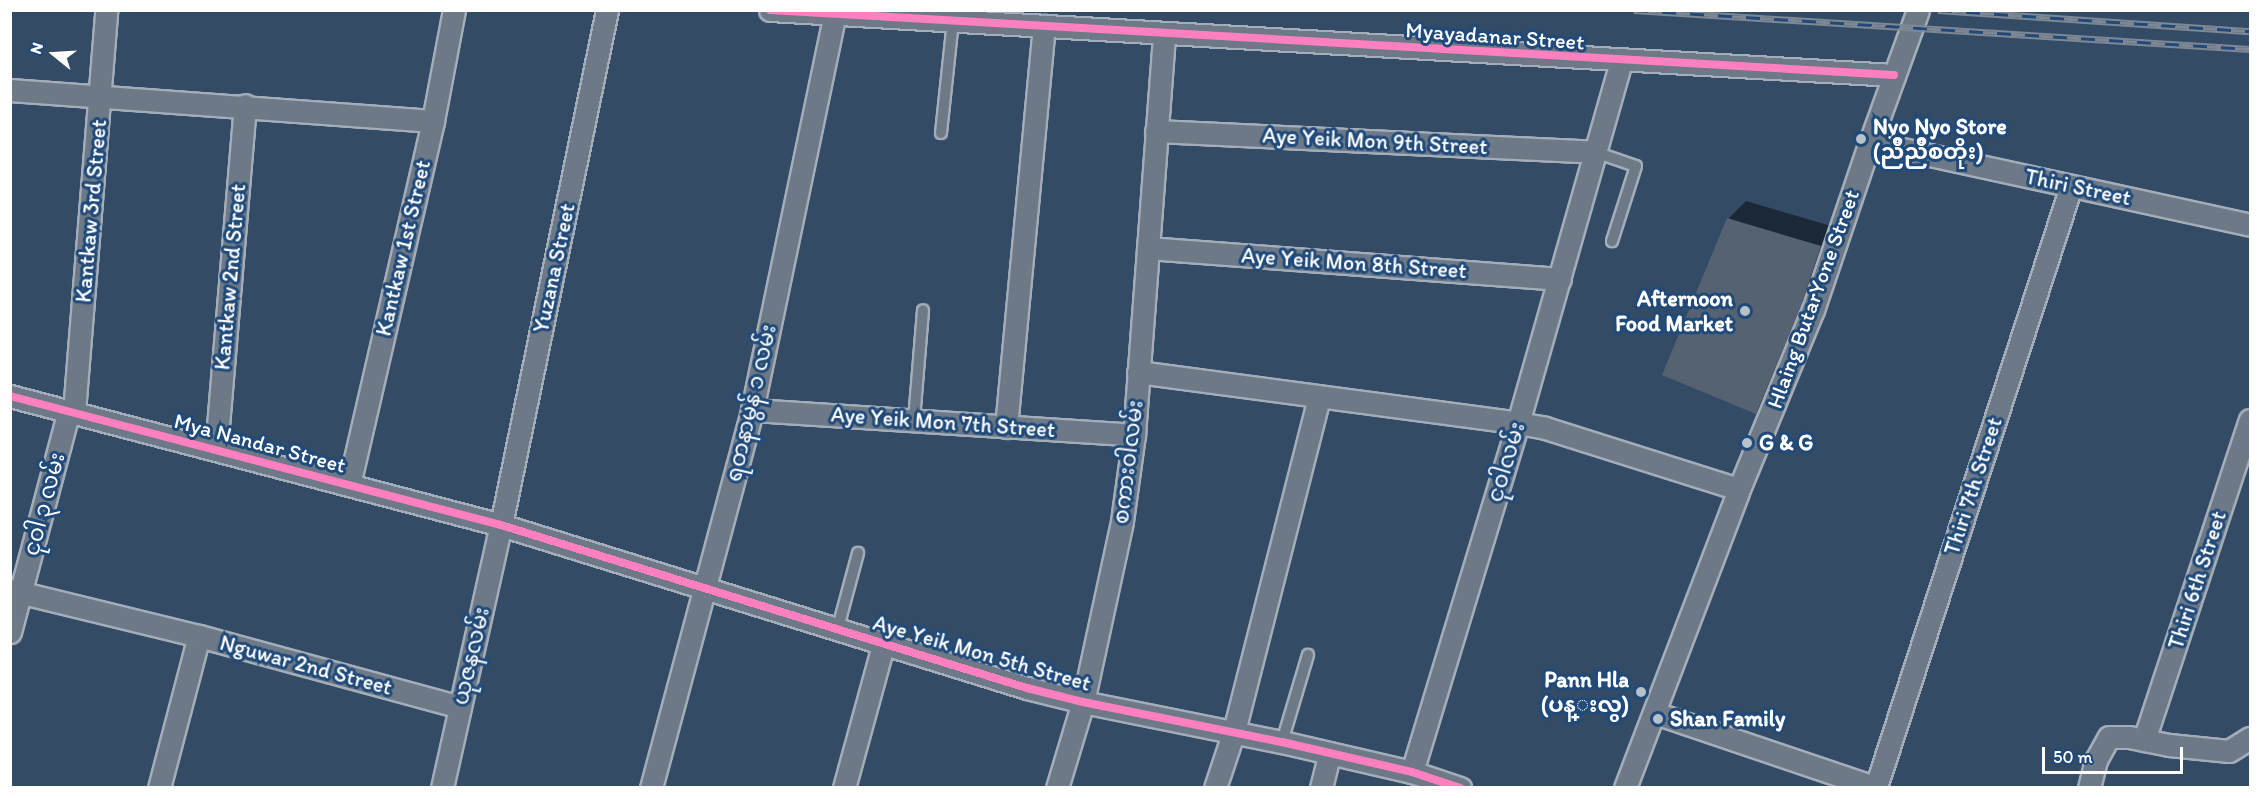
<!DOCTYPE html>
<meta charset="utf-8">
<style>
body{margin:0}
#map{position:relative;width:2261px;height:798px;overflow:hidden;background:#344b65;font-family:Itim,"Noto Sans Myanmar",sans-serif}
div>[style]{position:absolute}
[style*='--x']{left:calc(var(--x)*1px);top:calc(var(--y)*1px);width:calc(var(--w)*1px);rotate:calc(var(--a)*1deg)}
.shadow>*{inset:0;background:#0007}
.building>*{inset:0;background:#546271}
.roads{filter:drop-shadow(2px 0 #a4aeba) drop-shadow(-2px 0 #a4aeba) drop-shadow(0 2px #a4aeba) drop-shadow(0 -2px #a4aeba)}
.service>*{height:10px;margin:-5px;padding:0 5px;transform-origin:5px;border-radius:5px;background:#6d7986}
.minor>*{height:21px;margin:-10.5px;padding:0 10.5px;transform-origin:10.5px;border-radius:10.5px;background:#6d7986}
.rail>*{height:7px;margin-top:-3.5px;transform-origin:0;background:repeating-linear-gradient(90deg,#1f4a7a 0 14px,#7e8895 0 28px);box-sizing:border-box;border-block:2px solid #7e8895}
.cycleway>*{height:8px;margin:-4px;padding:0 4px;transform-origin:4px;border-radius:4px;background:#ff80c0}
.dots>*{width:16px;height:16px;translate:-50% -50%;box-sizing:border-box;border:3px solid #1f4a7a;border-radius:50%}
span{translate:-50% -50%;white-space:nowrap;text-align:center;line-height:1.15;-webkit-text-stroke:6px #1f4a7a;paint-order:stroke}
.street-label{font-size:22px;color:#fff}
.poi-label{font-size:22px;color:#fff;font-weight:700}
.left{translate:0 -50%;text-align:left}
.right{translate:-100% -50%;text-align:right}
.frame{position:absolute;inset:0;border:12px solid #fff;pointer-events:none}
.north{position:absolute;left:24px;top:24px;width:60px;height:60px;-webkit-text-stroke:4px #1f4a7a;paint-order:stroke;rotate:288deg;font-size:16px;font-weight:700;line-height:24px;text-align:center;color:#fff}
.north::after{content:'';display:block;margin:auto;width:21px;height:27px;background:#fff;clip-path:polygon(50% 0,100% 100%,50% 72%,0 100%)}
.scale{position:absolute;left:2042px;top:747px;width:141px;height:27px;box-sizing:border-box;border:3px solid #fff;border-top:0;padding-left:8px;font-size:18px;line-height:21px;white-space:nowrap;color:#fff;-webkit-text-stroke:4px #1f4a7a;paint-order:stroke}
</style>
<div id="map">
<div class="shadow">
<div style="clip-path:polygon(1746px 201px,1838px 228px,1774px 394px,1756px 412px,1728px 219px)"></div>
</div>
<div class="building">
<div style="clip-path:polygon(1727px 218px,1821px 246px,1801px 306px,1756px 414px,1662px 375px)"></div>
</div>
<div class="roads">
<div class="service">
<div style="--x:941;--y:133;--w:113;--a:-83.9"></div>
<div style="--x:1595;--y:152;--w:43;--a:18.9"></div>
<div style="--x:1636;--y:166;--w:79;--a:107.7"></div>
<div style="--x:914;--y:420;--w:110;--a:-85.3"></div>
<div style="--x:837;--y:631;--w:81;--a:-74.9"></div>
<div style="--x:1282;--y:742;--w:91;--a:-73.4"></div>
</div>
<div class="minor">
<div style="--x:770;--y:10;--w:1126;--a:3.31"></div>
<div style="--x:10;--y:90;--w:424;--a:4.2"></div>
<div style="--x:1156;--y:131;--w:440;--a:2.7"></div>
<div style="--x:1870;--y:142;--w:389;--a:12.3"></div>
<div style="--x:1148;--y:248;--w:413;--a:4.3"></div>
<div style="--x:1138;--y:372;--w:383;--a:7.6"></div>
<div style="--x:1518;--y:423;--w:27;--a:10"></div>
<div style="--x:1545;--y:428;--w:203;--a:17.5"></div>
<div style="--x:10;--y:396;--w:508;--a:14.72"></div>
<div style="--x:501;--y:525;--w:551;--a:17.22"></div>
<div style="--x:1027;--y:688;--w:58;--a:14"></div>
<div style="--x:1083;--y:702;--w:203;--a:11.4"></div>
<div style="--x:1282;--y:742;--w:133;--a:13"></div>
<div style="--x:1412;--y:772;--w:51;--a:18.4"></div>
<div style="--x:752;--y:410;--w:383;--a:3.7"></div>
<div style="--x:74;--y:412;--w:403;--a:-85.4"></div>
<div style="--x:1006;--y:427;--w:403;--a:-84.6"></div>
<div style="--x:216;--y:450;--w:346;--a:-85.2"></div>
<div style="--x:349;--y:485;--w:374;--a:-77"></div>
<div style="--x:433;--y:121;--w:113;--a:-79.3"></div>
<div style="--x:10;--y:590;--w:195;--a:13.7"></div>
<div style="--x:10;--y:632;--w:229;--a:-75.1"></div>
<div style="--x:1655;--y:713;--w:233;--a:18.7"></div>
<div style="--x:2144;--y:740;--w:337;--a:-71.7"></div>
<div style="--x:1412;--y:772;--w:365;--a:-73.1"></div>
<div style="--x:1518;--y:423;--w:376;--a:-74.1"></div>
<div style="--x:1876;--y:787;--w:632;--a:-72.02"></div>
<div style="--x:159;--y:788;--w:157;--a:-75.3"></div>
<div style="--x:199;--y:636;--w:270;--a:15.2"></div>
<div style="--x:442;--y:788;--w:270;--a:-77.4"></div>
<div style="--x:501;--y:525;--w:526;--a:-78.37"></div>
<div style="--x:651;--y:788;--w:391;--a:-75"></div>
<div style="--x:752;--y:410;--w:405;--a:-78.2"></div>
<div style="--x:844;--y:788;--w:148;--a:-74.7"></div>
<div style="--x:1057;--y:788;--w:90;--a:-73.2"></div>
<div style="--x:1083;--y:702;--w:185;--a:-77.8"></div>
<div style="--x:1122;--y:521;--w:87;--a:-82.1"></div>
<div style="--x:1134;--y:435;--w:402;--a:-85.7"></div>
<div style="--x:1215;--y:788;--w:60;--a:-71.6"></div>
<div style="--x:1234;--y:731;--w:345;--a:-75.7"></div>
<div style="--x:1321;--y:788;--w:36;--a:-76"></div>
<div style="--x:1625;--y:788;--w:315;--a:-69.1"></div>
<div style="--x:1737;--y:494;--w:199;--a:-67.6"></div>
<div style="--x:1813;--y:310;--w:177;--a:-71.3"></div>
<div style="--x:1870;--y:142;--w:140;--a:-70"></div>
<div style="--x:2089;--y:788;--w:29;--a:-76"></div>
<div style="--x:2096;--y:760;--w:26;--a:-61"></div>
<div style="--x:2109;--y:737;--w:20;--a:0"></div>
<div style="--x:2129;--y:737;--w:41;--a:11.3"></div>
<div style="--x:2169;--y:745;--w:60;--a:5.7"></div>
<div style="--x:2229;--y:751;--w:25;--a:-32"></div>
</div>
</div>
<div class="rail">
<div style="--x:1634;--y:10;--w:617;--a:3.62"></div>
<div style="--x:1938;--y:10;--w:313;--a:3.9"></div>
</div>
<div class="cycleway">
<div style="--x:770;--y:10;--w:1126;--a:3.31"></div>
<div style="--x:10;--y:396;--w:508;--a:14.72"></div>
<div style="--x:501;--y:525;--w:551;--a:17.22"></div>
<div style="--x:1027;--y:688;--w:58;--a:14"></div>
<div style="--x:1083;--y:702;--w:203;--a:11.4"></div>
<div style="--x:1282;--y:742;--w:133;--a:13"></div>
<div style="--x:1412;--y:772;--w:51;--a:18.4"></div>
</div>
<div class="dots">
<div style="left:1861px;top:139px;background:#b8c0c9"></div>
<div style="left:1745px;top:311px;background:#b8c0c9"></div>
<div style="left:1747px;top:443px;background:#b8c0c9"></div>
<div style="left:1641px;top:692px;background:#b8c0c9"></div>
<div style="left:1658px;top:719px;background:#b8c0c9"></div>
</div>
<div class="street-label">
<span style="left:1495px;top:36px;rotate:4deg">Myayadanar Street</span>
<span style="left:1375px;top:141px;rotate:3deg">Aye Yeik Mon 9th Street</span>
<span style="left:2078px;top:187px;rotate:12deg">Thiri Street</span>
<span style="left:91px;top:211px;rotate:-85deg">Kantkaw 3rd Street</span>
<span style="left:403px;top:248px;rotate:-77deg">Kantkaw 1st Street</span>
<span style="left:1354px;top:263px;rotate:4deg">Aye Yeik Mon 8th Street</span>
<span style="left:554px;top:268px;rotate:-78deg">Yuzana Street</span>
<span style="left:230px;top:277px;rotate:-85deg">Kantkaw 2nd Street</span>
<span style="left:1813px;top:299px;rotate:-70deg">Hlaing ButarYone Street</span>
<span style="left:751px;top:403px;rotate:-77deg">ရတနာမွန် ၁ လမ်း</span>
<span style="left:943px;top:422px;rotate:4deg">Aye Yeik Mon 7th Street</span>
<span style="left:260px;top:443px;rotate:15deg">Mya Nandar Street</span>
<span style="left:1128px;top:462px;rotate:-83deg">စကား၀ါလမ်း</span>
<span style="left:1506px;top:462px;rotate:-73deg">ငုဝါလမ်း</span>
<span style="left:1973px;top:486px;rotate:-72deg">Thiri 7th Street</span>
<span style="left:44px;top:504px;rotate:-75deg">ငုဝါ ၃ လမ်း</span>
<span style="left:2197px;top:580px;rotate:-72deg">Thiri 6th Street</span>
<span style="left:982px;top:653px;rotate:16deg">Aye Yeik Mon 5th Street</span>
<span style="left:471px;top:656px;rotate:-77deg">ယုဇနလမ်း</span>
<span style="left:306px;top:665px;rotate:15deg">Nguwar 2nd Street</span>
</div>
<div class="poi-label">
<span class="left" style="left:1873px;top:139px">Nyo Nyo Store<br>(ညိဳညိဳစတိုး)</span>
<span class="right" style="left:1733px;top:311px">Afternoon<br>Food Market</span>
<span class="left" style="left:1759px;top:443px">G &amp; G</span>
<span class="right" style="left:1629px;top:692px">Pann Hla<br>(ပန္းလွ)</span>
<span class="left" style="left:1670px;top:719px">Shan Family</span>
</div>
<div class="frame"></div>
<div class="north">N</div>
<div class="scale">50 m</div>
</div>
